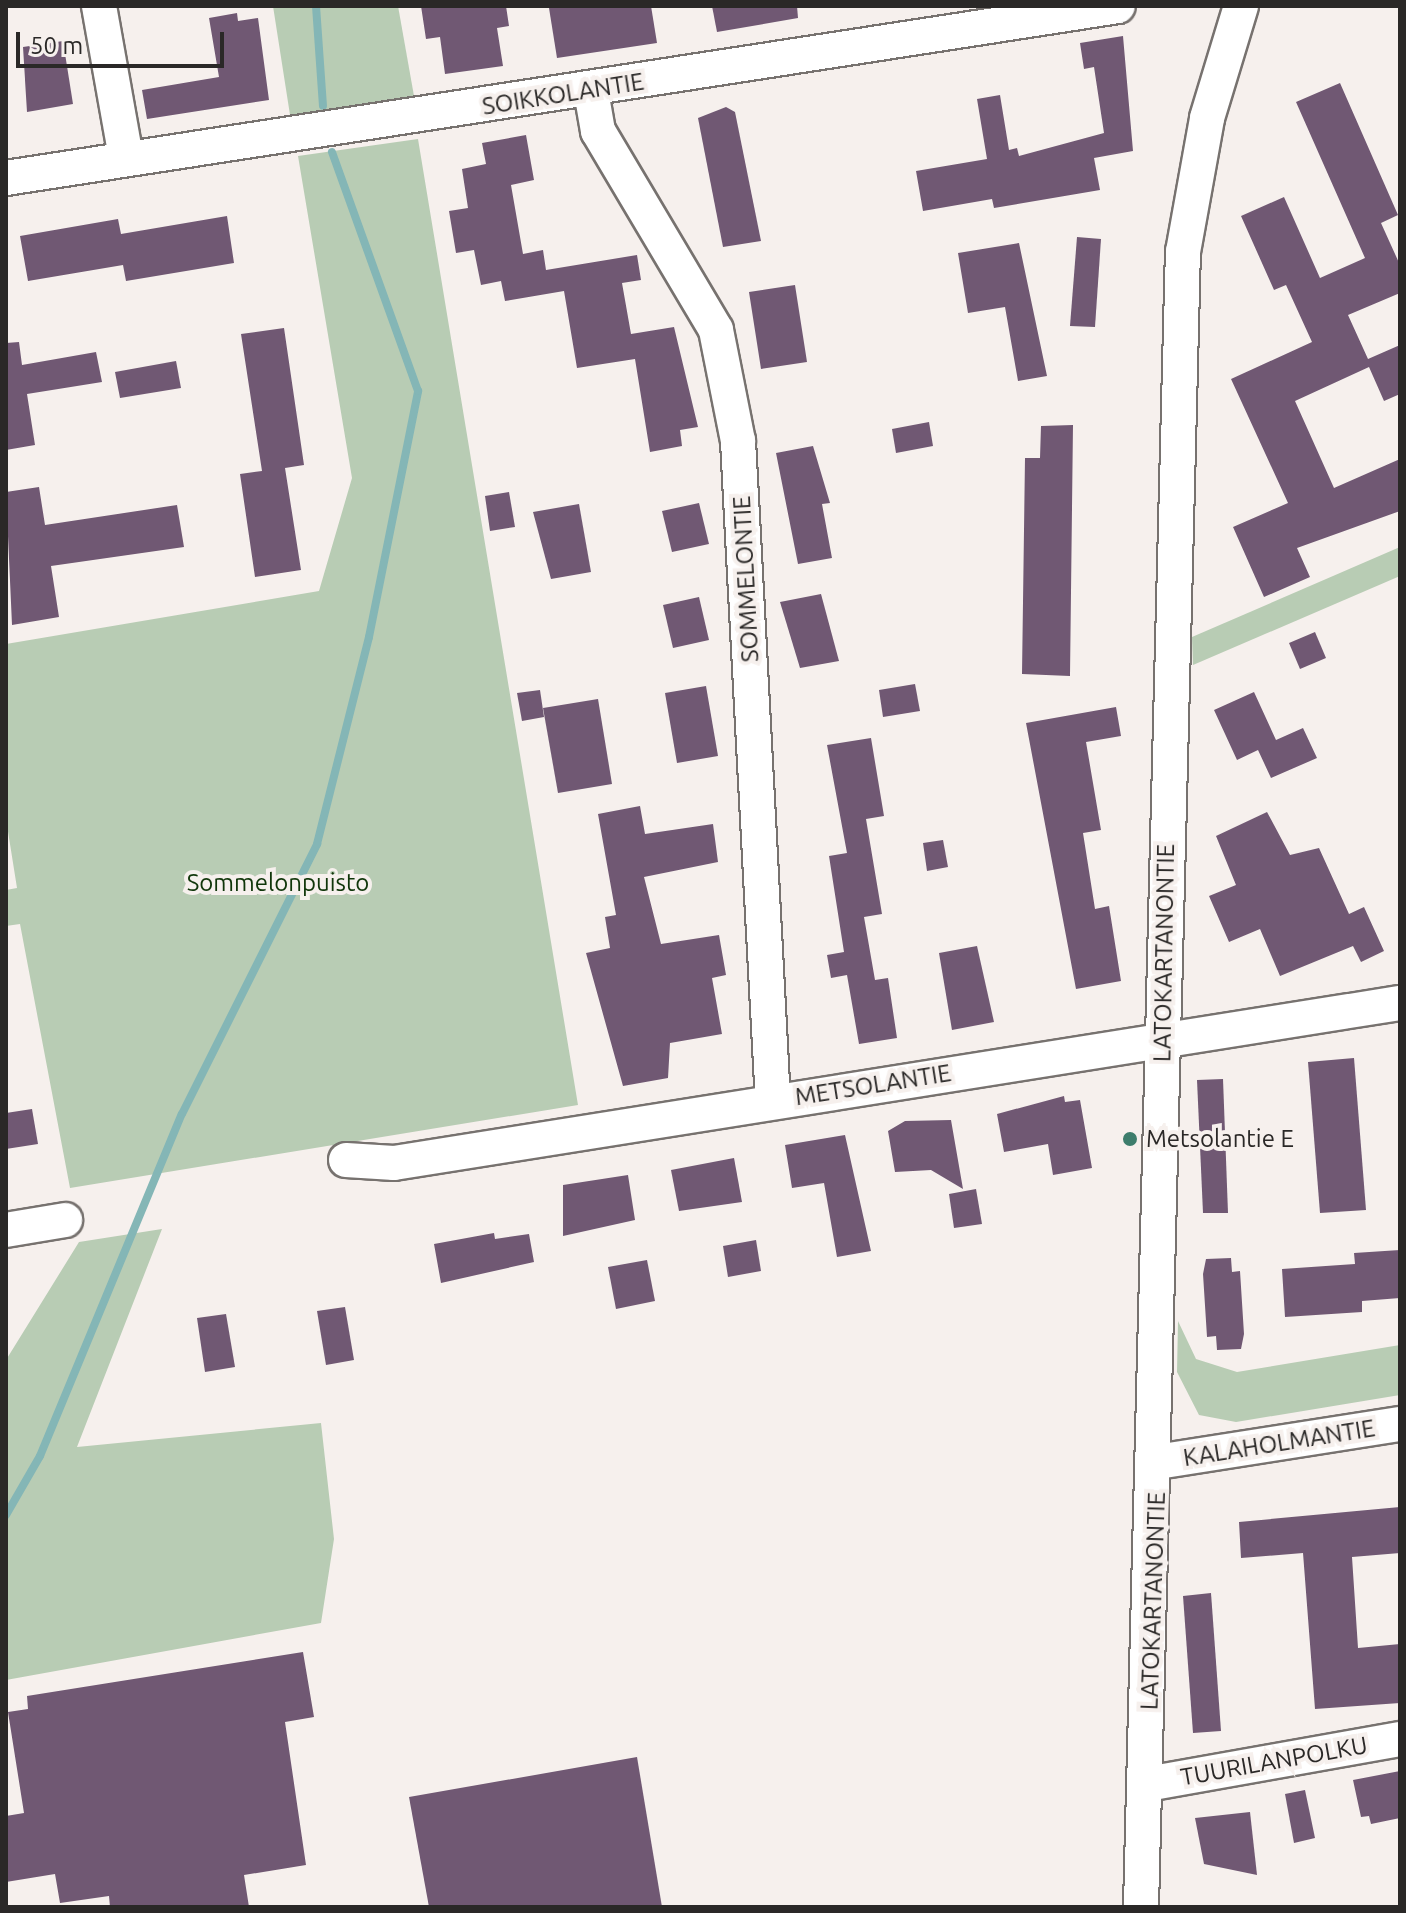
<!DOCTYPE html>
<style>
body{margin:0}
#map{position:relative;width:1406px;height:1913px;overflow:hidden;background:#f6f0ed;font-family:Ubuntu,sans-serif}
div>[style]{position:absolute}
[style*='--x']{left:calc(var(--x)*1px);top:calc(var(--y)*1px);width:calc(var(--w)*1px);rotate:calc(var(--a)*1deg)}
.green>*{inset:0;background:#b8ccb4}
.stream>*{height:8px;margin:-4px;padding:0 4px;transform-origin:4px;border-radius:4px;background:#84b6b6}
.building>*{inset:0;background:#705873}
.roads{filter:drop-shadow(2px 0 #77726f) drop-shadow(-2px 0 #77726f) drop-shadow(0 2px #77726f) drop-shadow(0 -2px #77726f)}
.minor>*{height:34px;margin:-17px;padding:0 17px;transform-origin:17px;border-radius:17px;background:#fff}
.dots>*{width:22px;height:22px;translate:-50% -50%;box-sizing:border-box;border:4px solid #f6f0ed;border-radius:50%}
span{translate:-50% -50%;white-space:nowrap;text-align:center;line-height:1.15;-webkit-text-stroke:8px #f6f0ed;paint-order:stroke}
.street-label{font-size:24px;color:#2a2827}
.park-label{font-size:24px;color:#10360a}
.poi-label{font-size:24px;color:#2a2827}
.left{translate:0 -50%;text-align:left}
.frame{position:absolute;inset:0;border:8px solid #2a2827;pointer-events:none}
.scale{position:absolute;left:16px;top:32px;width:208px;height:36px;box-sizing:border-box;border:4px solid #2a2827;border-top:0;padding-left:10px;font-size:24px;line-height:28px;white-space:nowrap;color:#2a2827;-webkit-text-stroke:6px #f6f0ed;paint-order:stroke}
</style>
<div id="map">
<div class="green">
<div style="clip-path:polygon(273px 6px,398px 6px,414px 96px,290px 115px)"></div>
<div style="clip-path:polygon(418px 139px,578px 1105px,70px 1188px,20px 924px,6px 926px,6px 890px,17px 888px,6px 819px,6px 644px,319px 591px,352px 478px,298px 156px)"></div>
<div style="clip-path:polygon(1400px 547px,1400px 576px,1193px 665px,1192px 637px)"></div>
<div style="clip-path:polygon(162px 1229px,77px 1447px,321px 1423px,334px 1539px,321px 1623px,6px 1680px,6px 1360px,79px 1242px)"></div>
<div style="clip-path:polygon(1178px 1321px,1196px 1359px,1237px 1372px,1400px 1345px,1400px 1395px,1236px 1422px,1199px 1415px,1177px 1372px)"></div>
</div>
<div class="stream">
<div style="--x:316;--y:6;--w:100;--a:86"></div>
<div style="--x:6;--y:1515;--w:68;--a:-60"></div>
<div style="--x:40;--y:1456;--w:370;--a:-67.5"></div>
<div style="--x:182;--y:1114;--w:302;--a:-63.4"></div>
<div style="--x:317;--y:844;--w:213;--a:-75.9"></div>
<div style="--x:369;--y:637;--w:251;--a:-78.7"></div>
<div style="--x:418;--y:391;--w:254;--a:-109.8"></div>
</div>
<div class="building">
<div style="clip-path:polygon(421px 6px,506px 6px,509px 26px,497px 28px,503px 66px,445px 74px,440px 37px,426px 39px)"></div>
<div style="clip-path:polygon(562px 6px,651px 6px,657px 43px,557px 58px,549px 8px)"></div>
<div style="clip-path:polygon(712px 6px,797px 6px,798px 18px,717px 32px)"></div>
<div style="clip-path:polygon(237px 13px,238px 21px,258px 18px,269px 100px,147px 119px,142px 90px,219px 77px,209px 18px)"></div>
<div style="clip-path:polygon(1123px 36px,1133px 151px,1094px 158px,1100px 190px,994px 208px,992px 199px,923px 211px,916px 171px,987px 159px,977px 99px,1000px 95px,1009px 150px,1017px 148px,1019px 156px,1104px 133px,1094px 67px,1084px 69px,1080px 43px)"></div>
<div style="clip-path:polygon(63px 41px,73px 104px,27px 112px,23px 47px)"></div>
<div style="clip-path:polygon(1340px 83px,1398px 215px,1381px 223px,1400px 265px,1400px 293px,1348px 315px,1368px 359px,1400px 345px,1400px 394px,1384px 401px,1369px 367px,1295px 401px,1334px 488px,1400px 459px,1400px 511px,1297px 548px,1310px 577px,1264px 597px,1233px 527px,1288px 503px,1231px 379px,1312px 342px,1286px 285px,1274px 290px,1241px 216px,1284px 197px,1320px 278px,1365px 258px,1296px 102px)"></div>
<div style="clip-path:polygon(726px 107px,735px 112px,761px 241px,723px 247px,698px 118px)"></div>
<div style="clip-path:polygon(526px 135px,534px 180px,511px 185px,523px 254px,543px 250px,546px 270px,637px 255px,641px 280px,622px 283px,631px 334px,674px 327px,698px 427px,680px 430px,682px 446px,650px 452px,635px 359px,577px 368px,564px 291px,505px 301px,501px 281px,481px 285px,474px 250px,456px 253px,449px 211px,468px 208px,462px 169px,486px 164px,482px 143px)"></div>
<div style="clip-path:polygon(227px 216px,234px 263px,126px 281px,123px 265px,28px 281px,20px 236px,118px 219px,121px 234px)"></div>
<div style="clip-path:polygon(1077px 237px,1101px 239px,1095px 327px,1070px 326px)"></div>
<div style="clip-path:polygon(1019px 243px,1047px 376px,1018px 381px,1005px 307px,968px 313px,958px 253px)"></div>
<div style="clip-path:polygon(795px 285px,807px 362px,761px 369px,749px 292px)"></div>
<div style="clip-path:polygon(284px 328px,304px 465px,285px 468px,301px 570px,255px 577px,240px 474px,262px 471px,241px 334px)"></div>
<div style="clip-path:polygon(19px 342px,22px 365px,96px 352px,102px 382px,27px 394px,35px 445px,6px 450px,6px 343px)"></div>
<div style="clip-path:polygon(176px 361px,181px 388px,120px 398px,115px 372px)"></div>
<div style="clip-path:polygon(929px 422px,933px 446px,896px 453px,892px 429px)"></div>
<div style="clip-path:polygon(1073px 425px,1070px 676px,1022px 674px,1025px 458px,1040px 458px,1041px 426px)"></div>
<div style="clip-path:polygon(813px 446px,830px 503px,822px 504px,832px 558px,798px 564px,776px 453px)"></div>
<div style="clip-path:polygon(39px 487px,45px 525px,177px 505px,184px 547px,51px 566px,59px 617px,12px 625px,6px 492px)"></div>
<div style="clip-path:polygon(509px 492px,515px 527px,490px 531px,485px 496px)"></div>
<div style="clip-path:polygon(699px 503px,709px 544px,672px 552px,662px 511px)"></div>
<div style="clip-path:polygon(579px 504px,591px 572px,551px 579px,533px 512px)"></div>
<div style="clip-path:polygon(821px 594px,839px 661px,800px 668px,780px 602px)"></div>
<div style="clip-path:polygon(699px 597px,709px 640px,673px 648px,663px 605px)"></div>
<div style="clip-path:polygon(1315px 632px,1326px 658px,1300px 669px,1289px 643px)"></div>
<div style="clip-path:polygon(915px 684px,920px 711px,883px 717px,879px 690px)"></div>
<div style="clip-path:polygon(706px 686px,718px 756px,677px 763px,665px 693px)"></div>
<div style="clip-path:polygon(540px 690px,544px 717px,522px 721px,517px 693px)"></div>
<div style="clip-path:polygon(1254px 692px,1276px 740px,1303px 728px,1317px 758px,1271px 778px,1258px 750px,1237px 760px,1214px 710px)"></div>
<div style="clip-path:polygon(598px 699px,612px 784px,558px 793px,543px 708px)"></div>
<div style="clip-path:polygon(1116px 707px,1121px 736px,1086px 742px,1101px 830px,1083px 833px,1095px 909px,1109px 906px,1121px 981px,1076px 989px,1026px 723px)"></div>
<div style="clip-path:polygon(871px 738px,884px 816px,866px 819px,882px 914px,864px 917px,875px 980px,888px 978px,897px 1038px,859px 1044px,847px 975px,831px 978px,827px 955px,844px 952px,829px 856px,847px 853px,827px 745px)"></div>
<div style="clip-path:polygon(640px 806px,645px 834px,713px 824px,718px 862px,644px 877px,661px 944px,719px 935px,726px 975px,712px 978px,722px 1034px,670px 1043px,668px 1078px,623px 1086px,586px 953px,610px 948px,605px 917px,616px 915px,598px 814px)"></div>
<div style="clip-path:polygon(1267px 812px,1290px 855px,1319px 848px,1349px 914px,1364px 907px,1384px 951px,1361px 962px,1353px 946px,1280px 976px,1260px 929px,1229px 942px,1209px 896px,1236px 885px,1216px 836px)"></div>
<div style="clip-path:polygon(943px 840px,948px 867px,927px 871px,923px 843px)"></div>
<div style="clip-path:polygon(977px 946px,994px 1022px,952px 1030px,939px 953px)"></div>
<div style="clip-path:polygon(1354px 1058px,1366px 1210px,1320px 1213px,1308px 1062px)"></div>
<div style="clip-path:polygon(1223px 1079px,1228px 1213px,1203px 1213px,1197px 1080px)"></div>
<div style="clip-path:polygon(1064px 1096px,1065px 1102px,1080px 1100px,1092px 1168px,1053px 1175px,1048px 1144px,1004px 1152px,997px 1114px)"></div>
<div style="clip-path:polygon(32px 1109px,38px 1144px,6px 1149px,6px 1113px)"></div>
<div style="clip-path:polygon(951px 1120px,963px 1189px,931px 1170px,895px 1172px,888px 1131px,905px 1121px)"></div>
<div style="clip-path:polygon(845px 1135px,871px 1251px,837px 1257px,824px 1183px,792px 1188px,785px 1145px)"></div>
<div style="clip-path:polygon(734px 1158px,742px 1202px,679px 1211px,671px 1170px)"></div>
<div style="clip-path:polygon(628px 1175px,635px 1220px,563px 1236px,563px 1185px)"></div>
<div style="clip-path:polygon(976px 1189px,982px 1224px,954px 1228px,949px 1194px)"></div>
<div style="clip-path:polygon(494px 1233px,495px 1239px,529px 1234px,534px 1262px,441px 1283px,434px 1244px)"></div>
<div style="clip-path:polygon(756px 1240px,761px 1271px,728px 1277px,723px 1246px)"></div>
<div style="clip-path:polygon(1400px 1250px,1400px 1298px,1362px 1301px,1362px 1312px,1285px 1317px,1282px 1269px,1355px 1264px,1354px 1253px)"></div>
<div style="clip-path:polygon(1231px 1258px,1232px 1272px,1240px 1271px,1244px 1334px,1241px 1349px,1217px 1350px,1216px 1336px,1207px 1337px,1203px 1274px,1206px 1259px)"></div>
<div style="clip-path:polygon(647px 1260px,655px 1301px,616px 1309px,608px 1267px)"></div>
<div style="clip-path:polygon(345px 1307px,354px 1360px,326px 1365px,317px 1311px)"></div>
<div style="clip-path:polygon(226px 1314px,235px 1367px,205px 1372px,197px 1318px)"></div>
<div style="clip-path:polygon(1400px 1507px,1400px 1553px,1352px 1557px,1358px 1648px,1400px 1644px,1400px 1703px,1315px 1709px,1303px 1553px,1241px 1558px,1239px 1522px)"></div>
<div style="clip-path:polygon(1211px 1593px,1221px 1731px,1193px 1733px,1183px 1596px)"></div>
<div style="clip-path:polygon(303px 1652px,314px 1717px,285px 1722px,306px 1865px,244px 1875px,249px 1907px,110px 1907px,109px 1896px,60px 1903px,55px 1874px,6px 1882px,6px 1816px,24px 1813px,8px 1712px,28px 1709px,27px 1696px)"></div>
<div style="clip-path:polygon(637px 1757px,662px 1907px,429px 1907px,409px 1797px)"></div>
<div style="clip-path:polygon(1400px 1771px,1400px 1818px,1371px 1824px,1369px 1816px,1361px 1817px,1353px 1780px)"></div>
<div style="clip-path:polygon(1305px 1790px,1315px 1838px,1294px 1843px,1285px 1794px)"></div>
<div style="clip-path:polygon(1250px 1812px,1257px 1875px,1204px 1864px,1195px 1818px)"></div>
</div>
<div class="roads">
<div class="minor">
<div style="--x:99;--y:6;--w:154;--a:79.9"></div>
<div style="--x:591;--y:91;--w:41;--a:80.1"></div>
<div style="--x:598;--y:131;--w:231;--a:59.3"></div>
<div style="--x:716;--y:330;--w:113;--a:78.8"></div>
<div style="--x:738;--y:441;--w:662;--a:86.97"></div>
<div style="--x:6;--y:178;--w:1125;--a:-8.79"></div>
<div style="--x:346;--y:1160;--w:48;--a:3.6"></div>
<div style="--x:394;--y:1163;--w:1019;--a:-9.04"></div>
<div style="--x:6;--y:1230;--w:60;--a:-9.6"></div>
<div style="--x:1157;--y:1462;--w:246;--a:-8.9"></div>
<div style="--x:1147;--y:1784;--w:257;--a:-10.1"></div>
<div style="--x:1141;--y:1907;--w:1656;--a:-88.55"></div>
<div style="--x:1183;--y:252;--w:136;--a:-79.8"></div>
<div style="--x:1207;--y:118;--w:117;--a:-73.1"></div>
</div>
</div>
<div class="dots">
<div style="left:1130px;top:1139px;background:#3d7d6c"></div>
</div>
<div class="street-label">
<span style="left:563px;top:94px;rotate:-9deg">SOIKKOLANTIE</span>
<span style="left:746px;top:579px;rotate:-93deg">SOMMELONTIE</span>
<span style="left:1164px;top:953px;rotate:-89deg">LATOKARTANONTIE</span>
<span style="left:873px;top:1085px;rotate:-9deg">METSOLANTIE</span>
<span style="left:1279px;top:1443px;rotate:-9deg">KALAHOLMANTIE</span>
<span style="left:1153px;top:1601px;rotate:-88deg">LATOKARTANONTIE</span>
<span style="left:1274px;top:1761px;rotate:-10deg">TUURILANPOLKU</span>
</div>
<div class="park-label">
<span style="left:278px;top:883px">Sommelonpuisto</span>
</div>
<div class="poi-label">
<span class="left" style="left:1146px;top:1139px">Metsolantie E</span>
</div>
<div class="frame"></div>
<div class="scale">50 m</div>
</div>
